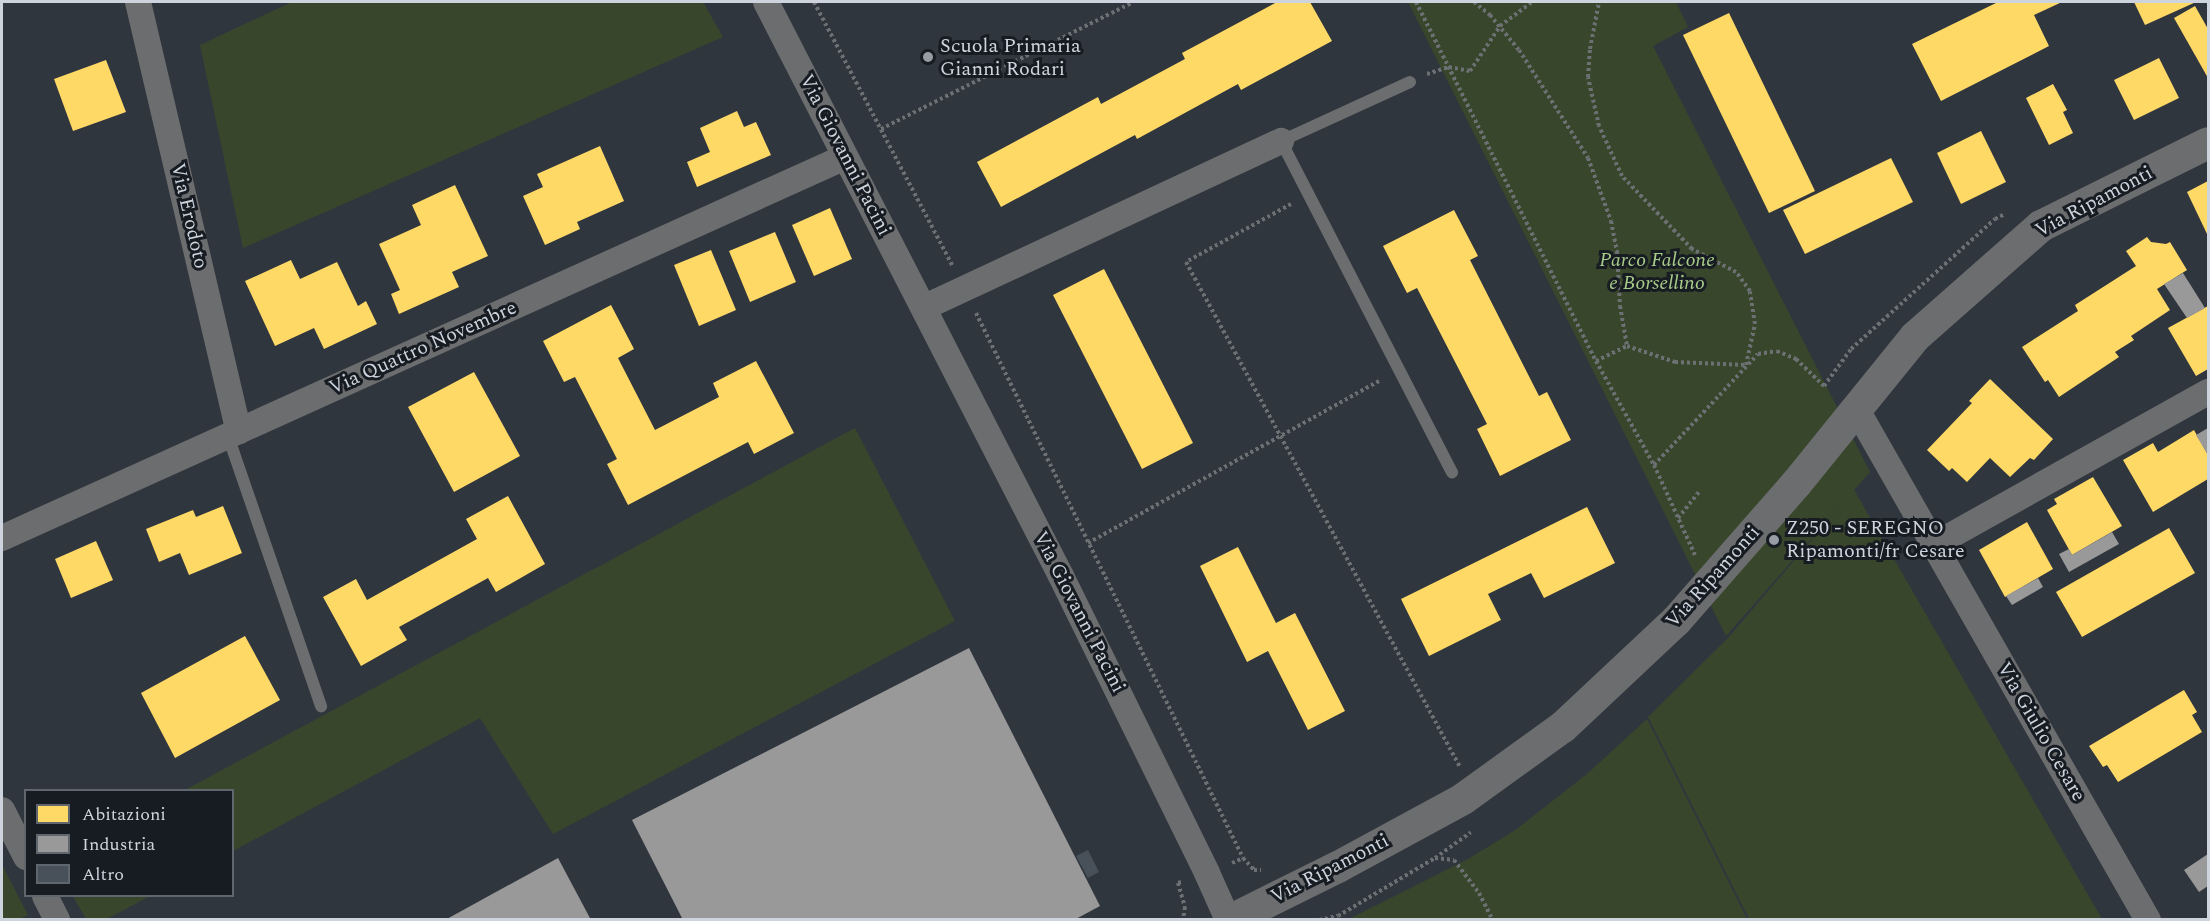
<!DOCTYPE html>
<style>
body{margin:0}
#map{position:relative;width:2210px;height:921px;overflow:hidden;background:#30363e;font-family:Spectral,serif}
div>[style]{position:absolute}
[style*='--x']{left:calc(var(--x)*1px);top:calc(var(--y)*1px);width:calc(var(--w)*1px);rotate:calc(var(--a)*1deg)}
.green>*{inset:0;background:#38472c}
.homes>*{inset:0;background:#ffd966}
.industry>*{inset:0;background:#999}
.building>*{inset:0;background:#48505a}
.path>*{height:4px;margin-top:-2px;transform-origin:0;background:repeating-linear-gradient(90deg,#6d7072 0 3px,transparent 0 6px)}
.service>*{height:12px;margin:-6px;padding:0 6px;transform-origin:6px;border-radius:6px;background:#6c6d6e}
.minor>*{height:26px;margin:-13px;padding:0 13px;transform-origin:13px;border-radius:13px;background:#6c6d6e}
.tertiary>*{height:32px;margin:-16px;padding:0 16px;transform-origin:16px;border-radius:16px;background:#6c6d6e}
.dots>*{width:16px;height:16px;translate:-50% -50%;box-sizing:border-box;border:3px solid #171c23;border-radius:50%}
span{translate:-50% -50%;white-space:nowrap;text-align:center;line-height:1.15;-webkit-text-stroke:6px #171c23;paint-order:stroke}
.poi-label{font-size:20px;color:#cdd4dd}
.left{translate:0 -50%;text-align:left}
.street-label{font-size:20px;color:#cdd4dd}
.park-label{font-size:20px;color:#a9cc89;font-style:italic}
.frame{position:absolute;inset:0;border:3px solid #cdd4dd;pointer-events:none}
.legend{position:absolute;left:24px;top:789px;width:210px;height:108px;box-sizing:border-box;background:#171c23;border:2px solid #60666d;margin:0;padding:8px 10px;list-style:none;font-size:18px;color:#cdd4dd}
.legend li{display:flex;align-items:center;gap:12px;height:30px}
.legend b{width:30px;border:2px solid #60666d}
</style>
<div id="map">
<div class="green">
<div style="clip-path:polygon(292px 2px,703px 2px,723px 37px,243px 248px,200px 45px)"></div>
<div style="clip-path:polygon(1408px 2px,1676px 2px,1688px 27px,1653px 46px,1870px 472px,1854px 490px,2102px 919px,1749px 919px,1648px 717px,1728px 638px,1844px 502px,1726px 636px)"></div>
<div style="clip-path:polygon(855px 428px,955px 621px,553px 834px,480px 718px,233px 851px,232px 790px,185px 790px)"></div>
<div style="clip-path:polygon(1647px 719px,1747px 919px,1349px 919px,1468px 859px,1514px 831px,1587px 774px)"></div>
<div style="clip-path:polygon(2px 865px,28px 915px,19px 919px,2px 919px)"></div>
<div style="clip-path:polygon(73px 896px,150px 896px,105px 920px,86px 919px)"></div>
</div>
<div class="homes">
<div style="clip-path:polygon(1277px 2px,1310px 2px,1332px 41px,1241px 90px,1238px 84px,1137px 139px,1135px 135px,1001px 207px,977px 162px,1098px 97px,1101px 104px,1185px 59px,1182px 53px)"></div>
<div style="clip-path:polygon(1998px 2px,2062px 2px,2034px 15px,2049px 46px,1941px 101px,1912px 44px)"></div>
<div style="clip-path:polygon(2134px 2px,2196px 2px,2145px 25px)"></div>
<div style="clip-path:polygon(2195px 6px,2208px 29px,2208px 78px,2174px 18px)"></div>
<div style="clip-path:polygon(1729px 13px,1815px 191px,1769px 213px,1683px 35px)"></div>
<div style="clip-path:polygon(2159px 58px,2179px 98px,2134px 120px,2114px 80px)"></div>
<div style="clip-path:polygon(106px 60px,126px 112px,73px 131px,54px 79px)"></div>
<div style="clip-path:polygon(2053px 84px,2067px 110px,2063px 112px,2073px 133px,2049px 145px,2026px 98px)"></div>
<div style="clip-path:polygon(737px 111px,744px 127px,756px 122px,771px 155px,697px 187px,687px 162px,710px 152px,700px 128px)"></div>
<div style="clip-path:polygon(1981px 131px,2006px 182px,1961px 204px,1937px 153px)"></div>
<div style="clip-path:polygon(600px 146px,624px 201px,577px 222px,580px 229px,545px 245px,523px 196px,543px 187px,537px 174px)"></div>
<div style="clip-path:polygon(1891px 158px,1913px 202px,1805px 254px,1783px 210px)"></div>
<div style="clip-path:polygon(2208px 181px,2208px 236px,2187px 192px)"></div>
<div style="clip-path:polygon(455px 185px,488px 256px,452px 272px,459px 287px,399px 314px,391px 294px,400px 290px,379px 244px,421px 225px,412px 205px)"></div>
<div style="clip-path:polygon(830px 208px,852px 259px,814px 276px,792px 225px)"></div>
<div style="clip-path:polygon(1454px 210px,1478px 256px,1470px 260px,1539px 396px,1547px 392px,1571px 440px,1500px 476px,1477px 429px,1487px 424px,1417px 288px,1407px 293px,1383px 246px)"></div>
<div style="clip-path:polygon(775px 232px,796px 282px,750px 302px,729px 251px)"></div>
<div style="clip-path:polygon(2147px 237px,2151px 242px,2166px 244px,2170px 242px,2187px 270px,2157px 289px,2170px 310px,2131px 336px,2134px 340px,2115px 352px,2119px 357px,2059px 397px,2048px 380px,2045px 382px,2022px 347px,2078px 311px,2075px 305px,2136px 266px,2126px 251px)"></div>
<div style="clip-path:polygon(711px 250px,736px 310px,699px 326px,674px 265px)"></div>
<div style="clip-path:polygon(291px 260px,300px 279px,337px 262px,358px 306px,366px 301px,377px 324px,324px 349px,314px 328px,275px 346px,245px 281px)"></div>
<div style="clip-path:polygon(1104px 269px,1193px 443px,1142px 469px,1053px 295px)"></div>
<div style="clip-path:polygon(611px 305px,634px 349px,618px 358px,655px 430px,719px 397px,713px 383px,756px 361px,794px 433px,754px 454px,748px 442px,628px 505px,607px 464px,617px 459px,575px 377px,564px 382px,543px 341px)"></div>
<div style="clip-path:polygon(2208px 306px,2208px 369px,2196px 376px,2168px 328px)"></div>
<div style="clip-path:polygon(474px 372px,520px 456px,454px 492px,408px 407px)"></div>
<div style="clip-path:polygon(1990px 379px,2053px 439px,2034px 460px,2030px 458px,2010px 477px,1990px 458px,1967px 482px,1952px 468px,1949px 471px,1927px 450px,1972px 403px,1969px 401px)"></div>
<div style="clip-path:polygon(2194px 430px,2208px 455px,2208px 479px,2153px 512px,2123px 460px,2153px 443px,2158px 452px)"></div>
<div style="clip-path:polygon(2093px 477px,2122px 526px,2072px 555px,2047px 510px,2057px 504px,2054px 499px)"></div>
<div style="clip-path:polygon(508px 496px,545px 564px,496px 592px,488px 578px,399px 627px,407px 640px,361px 666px,323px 597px,356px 579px,367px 600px,477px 539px,466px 519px)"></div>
<div style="clip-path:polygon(223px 506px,242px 553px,189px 575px,180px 553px,159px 562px,146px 529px,193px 510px,196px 517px)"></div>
<div style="clip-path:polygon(1587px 507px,1615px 563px,1544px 598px,1531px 573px,1488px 594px,1501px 620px,1429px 656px,1401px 599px)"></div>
<div style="clip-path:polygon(2027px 522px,2053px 569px,2005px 597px,1979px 550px)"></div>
<div style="clip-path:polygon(2169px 528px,2195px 573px,2082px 637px,2056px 592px)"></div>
<div style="clip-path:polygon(96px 541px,113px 580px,71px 598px,55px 559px)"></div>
<div style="clip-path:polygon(1238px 547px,1276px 623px,1295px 613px,1345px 711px,1308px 730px,1268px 651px,1247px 662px,1200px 566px)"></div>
<div style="clip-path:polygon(245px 636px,280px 700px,175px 758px,141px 693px)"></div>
<div style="clip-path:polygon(2184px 690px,2197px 712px,2192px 715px,2202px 732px,2118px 782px,2107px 765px,2103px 767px,2089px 746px)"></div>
</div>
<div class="industry">
<div style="clip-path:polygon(2183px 273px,2205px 308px,2187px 318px,2164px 284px)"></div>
<div style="clip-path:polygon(2208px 428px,2208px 455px,2196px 435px)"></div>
<div style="clip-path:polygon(2112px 532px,2119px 544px,2069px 572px,2059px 554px,2069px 549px,2072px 555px)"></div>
<div style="clip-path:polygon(2038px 578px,2043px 587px,2012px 605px,2006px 596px)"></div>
<div style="clip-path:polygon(969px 648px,1100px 906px,1074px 920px,683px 920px,632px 820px)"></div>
<div style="clip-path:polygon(2208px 854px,2208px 886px,2199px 892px,2184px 870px)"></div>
<div style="clip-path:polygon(558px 858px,591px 920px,445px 920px)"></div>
</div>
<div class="building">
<div style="clip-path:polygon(1088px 850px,1099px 872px,1088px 878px,1076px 856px)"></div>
</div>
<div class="path">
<div style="--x:814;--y:2;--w:299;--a:62.3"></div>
<div style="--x:1416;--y:2;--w:402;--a:63.4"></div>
<div style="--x:1596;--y:361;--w:119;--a:60.9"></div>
<div style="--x:1654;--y:465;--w:99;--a:65.5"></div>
<div style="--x:1474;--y:2;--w:21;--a:39"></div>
<div style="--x:1490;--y:15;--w:45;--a:50.4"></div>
<div style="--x:1519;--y:50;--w:128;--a:57.4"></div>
<div style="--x:1588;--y:158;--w:67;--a:69.9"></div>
<div style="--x:1611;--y:221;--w:31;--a:79"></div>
<div style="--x:1617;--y:251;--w:55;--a:86.9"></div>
<div style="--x:1620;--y:306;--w:41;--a:80.1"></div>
<div style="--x:1427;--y:74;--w:23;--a:-18"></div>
<div style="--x:1449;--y:67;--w:21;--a:11"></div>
<div style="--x:1470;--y:71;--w:54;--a:-56.3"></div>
<div style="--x:1500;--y:26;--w:40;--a:-37"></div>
<div style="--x:881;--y:129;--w:282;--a:-26.7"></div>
<div style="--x:1291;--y:204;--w:120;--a:151.1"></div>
<div style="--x:1186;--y:262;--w:575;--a:61.52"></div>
<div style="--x:976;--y:313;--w:607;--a:63.9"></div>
<div style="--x:1596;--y:361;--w:34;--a:-26"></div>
<div style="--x:1627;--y:346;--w:51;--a:18.4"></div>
<div style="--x:1675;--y:362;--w:71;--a:2.4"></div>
<div style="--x:1746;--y:365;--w:42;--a:-77.6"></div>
<div style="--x:1755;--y:324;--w:33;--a:-99"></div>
<div style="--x:1750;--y:291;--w:24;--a:-126"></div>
<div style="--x:1736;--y:272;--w:50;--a:-152.4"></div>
<div style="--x:1692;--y:249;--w:101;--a:-133.8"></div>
<div style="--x:1622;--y:176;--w:55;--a:-114.7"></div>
<div style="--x:1599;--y:126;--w:50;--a:-102.7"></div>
<div style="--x:1588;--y:77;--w:28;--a:-86"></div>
<div style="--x:1590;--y:49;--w:48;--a:-79.2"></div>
<div style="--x:1654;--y:465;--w:152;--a:-46.9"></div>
<div style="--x:1758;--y:354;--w:19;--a:-9"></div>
<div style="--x:1777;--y:351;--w:21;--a:23"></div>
<div style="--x:1796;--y:359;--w:39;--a:44"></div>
<div style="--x:1824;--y:386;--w:46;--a:-53.9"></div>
<div style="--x:1851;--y:349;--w:194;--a:-42.1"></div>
<div style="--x:1995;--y:219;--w:11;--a:-27"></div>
<div style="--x:1678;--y:518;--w:33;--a:-51"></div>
<div style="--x:1088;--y:543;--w:335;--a:-29.1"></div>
<div style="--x:1435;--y:858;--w:44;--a:-35.8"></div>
<div style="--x:1232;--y:863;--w:12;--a:-24"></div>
<div style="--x:1243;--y:858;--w:16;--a:47"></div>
<div style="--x:1254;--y:870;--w:7;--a:0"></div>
<div style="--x:1181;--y:882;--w:3;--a:162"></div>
<div style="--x:1178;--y:883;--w:25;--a:74"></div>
<div style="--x:1185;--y:907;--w:13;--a:99"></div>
<div style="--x:1319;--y:920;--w:19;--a:-12"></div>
<div style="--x:1338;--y:916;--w:113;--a:-30.9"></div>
<div style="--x:1435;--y:858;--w:19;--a:6"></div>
<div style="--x:1454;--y:860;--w:41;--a:52.9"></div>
<div style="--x:1479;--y:893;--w:30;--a:63"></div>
</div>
<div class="service">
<div style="--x:1410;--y:82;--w:142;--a:155.4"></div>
<div style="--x:1281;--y:141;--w:373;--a:62.7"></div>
<div style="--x:228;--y:436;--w:286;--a:71"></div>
</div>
<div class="minor">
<div style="--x:138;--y:2;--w:441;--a:76.8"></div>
<div style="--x:766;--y:2;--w:645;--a:62.8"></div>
<div style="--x:1061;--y:576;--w:331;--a:63.8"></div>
<div style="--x:1207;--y:873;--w:51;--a:65.9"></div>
<div style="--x:925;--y:307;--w:393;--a:-25"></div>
<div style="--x:1857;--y:410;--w:587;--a:60.29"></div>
<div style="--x:2;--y:538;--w:925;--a:-24.32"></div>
<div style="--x:1934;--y:545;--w:314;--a:-29.2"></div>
<div style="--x:2;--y:810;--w:53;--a:62.9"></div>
<div style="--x:45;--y:896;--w:27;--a:63"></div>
</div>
<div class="tertiary">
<div style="--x:1231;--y:920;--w:119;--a:-26.4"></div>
<div style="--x:1338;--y:867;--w:142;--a:-28.5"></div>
<div style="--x:1463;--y:799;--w:123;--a:-35.8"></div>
<div style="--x:1563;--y:727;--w:155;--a:-43.2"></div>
<div style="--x:1676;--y:621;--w:182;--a:-48.8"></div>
<div style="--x:1796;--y:484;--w:189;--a:-51"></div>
<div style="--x:1915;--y:337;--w:168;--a:-41.4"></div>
<div style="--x:2041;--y:226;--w:186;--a:-26.4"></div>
</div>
<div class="dots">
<div style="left:928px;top:57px;background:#969da5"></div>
<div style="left:1774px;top:540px;background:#969da5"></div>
</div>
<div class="poi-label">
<span class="left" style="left:940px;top:58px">Scuola Primaria<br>Gianni Rodari</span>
<span class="left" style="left:1786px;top:540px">Z250 - SEREGNO<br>Ripamonti/fr Cesare</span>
</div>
<div class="street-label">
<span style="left:845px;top:155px;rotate:63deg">Via Giovanni Pacini</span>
<span style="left:2094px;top:202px;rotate:-28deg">Via Ripamonti</span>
<span style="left:189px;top:216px;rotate:77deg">Via Erodoto</span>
<span style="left:423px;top:348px;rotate:-24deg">Via Quattro Novembre</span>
<span style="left:1713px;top:577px;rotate:-48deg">Via Ripamonti</span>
<span style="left:1079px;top:612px;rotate:63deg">Via Giovanni Pacini</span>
<span style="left:2041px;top:732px;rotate:60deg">Via Giulio Cesare</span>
<span style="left:1330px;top:869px;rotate:-27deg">Via Ripamonti</span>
</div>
<div class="park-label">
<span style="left:1657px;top:272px">Parco Falcone<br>e Borsellino</span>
</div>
<div class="frame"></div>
<ul class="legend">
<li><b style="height:16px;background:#ffd966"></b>Abitazioni</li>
<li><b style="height:16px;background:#999"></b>Industria</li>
<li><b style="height:16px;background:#48505a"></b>Altro</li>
</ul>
</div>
